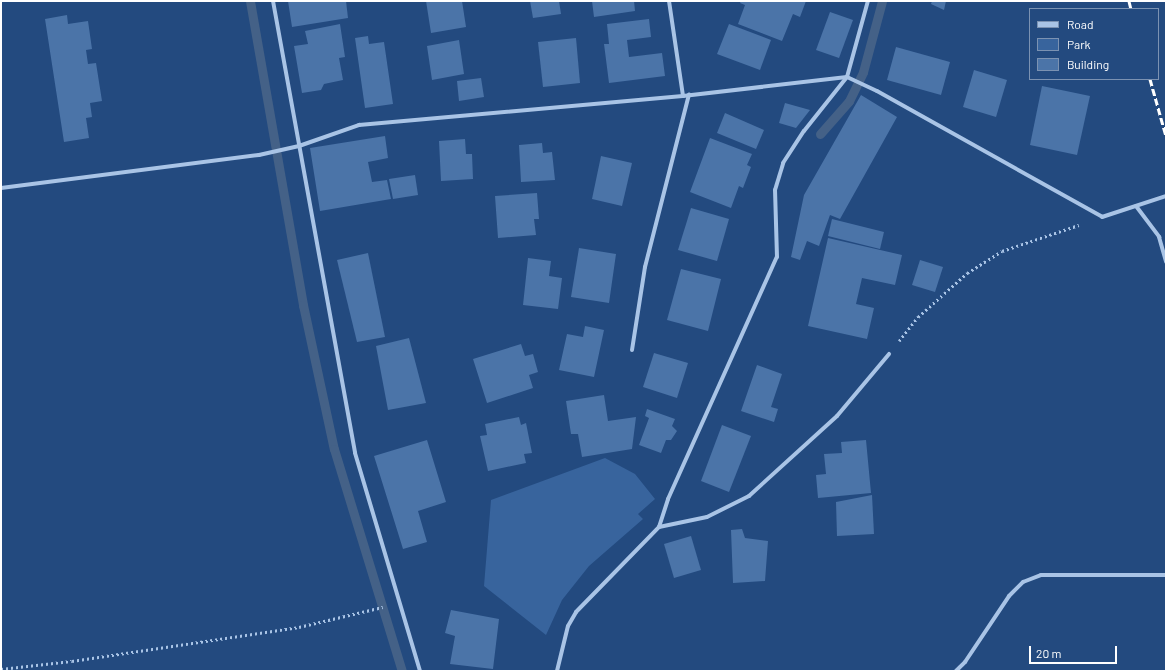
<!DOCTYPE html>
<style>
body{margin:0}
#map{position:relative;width:1167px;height:672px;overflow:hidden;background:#234a7f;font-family:Barlow,sans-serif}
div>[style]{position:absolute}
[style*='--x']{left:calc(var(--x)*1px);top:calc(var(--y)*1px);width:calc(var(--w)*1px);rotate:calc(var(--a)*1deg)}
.green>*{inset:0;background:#38649d}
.stream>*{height:9px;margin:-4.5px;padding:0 4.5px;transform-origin:4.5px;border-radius:4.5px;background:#446187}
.building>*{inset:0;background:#4b74a8}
.path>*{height:2.5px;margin-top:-1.25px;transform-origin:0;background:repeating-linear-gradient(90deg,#a9c4e6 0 2px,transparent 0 5px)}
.minor>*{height:4px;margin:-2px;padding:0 2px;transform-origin:2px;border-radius:2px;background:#a9c4e6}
.rail>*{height:3px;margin-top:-1.5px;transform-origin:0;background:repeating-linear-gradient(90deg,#fff 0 7px,transparent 0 10px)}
span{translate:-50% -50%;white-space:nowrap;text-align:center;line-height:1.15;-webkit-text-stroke:3px #234a7f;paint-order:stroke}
.frame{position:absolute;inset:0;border:2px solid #fff;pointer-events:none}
.legend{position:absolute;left:1029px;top:8px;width:130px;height:72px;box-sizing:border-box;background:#234a7f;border:1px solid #7b92b2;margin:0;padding:5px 7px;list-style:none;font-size:12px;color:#fff}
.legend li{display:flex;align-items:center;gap:8px;height:20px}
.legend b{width:20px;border:1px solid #7b92b2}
.scale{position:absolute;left:1029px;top:646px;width:88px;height:18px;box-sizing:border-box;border:2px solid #fff;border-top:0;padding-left:5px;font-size:12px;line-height:14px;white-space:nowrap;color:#fff;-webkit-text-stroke:3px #234a7f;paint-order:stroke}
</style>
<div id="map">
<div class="green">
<div style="clip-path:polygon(605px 458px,635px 474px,655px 499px,638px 514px,643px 519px,589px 566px,562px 600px,546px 635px,484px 586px,491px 500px)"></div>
</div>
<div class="stream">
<div style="--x:250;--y:1;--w:309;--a:80.1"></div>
<div style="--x:303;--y:305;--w:147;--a:77.9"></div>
<div style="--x:334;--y:449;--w:232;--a:73"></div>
<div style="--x:820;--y:134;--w:44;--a:-48.7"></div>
<div style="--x:849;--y:101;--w:32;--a:-64"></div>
<div style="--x:863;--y:72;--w:73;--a:-75"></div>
</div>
<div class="building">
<div style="clip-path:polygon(288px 1px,346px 1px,348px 18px,292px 27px)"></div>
<div style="clip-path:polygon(426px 1px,462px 1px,466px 27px,431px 33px)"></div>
<div style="clip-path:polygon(530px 1px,559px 1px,561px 14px,533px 18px)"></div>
<div style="clip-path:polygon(592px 1px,634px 1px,635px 11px,594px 17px)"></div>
<div style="clip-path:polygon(741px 1px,806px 1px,800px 17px,793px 14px,782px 41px,738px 24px,745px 5px,740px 3px)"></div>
<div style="clip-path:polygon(932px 1px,946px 1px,944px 10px,931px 4px)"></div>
<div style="clip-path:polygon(830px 12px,853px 20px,839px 58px,816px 50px)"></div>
<div style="clip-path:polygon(67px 15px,68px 24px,88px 21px,92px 49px,86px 50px,88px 64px,96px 63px,102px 101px,90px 103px,92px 117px,86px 118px,89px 138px,64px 142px,45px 19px)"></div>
<div style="clip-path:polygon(649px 19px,651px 37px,627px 40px,629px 57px,662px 53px,665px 76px,609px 83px,604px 44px,609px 44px,607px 24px)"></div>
<div style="clip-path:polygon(340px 24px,345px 57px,339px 58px,343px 80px,324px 84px,321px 90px,302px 93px,294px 46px,308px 44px,305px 31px)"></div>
<div style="clip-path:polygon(729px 24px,771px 40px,760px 70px,717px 54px)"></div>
<div style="clip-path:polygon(368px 36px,369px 44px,384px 42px,393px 104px,365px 108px,355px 38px)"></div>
<div style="clip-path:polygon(576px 38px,580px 83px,543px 87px,538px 42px)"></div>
<div style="clip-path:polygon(459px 40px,464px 74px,432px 80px,427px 46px)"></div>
<div style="clip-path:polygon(896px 47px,950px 62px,941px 95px,887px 80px)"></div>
<div style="clip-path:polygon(974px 70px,1007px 80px,996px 117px,963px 107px)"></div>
<div style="clip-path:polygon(481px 78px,484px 97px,459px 101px,457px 81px)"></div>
<div style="clip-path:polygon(1042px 86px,1090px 96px,1077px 155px,1030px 145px)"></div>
<div style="clip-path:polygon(861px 95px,897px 117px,840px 219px,830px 215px,819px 246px,807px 241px,800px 260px,791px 257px,804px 195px)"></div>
<div style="clip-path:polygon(785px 103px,810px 110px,796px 128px,779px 123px)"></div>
<div style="clip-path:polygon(725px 113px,764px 130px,756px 149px,717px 133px)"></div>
<div style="clip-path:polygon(385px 136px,388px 158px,368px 162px,372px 182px,387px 180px,391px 199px,320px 211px,310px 148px)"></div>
<div style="clip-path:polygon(710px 138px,752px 154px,747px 165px,751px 167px,743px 188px,739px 186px,731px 208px,690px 192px)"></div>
<div style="clip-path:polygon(465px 139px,466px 154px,472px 154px,473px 179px,441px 181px,439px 141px)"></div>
<div style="clip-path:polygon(542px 143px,543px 153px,552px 152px,555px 180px,521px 182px,519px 145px)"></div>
<div style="clip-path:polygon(601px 156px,632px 163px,622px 206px,592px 199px)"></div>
<div style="clip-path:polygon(415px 175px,418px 195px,393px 199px,389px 179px)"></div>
<div style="clip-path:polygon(537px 193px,539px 219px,534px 219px,536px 235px,498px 238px,495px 196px)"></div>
<div style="clip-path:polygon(691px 208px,729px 219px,717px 261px,678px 250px)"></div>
<div style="clip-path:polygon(832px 219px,884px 232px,880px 249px,828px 236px)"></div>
<div style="clip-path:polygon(828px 238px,902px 255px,895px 285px,862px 278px,856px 304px,874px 308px,867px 339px,808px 326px)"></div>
<div style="clip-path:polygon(579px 248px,616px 254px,609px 303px,571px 297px)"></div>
<div style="clip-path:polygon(368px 253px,385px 337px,357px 342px,337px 260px)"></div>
<div style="clip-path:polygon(528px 258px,551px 261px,549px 276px,562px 278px,558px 309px,523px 305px)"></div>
<div style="clip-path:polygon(920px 260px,943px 267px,935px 292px,912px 285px)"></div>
<div style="clip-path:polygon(681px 269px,721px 279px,708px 331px,667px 320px)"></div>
<div style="clip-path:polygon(585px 326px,604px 330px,594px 377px,559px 370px,567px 334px,583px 337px)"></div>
<div style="clip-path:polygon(409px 338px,426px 403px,388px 410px,376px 346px)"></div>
<div style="clip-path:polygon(521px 344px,525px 356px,533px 354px,538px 372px,529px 375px,533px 388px,487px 403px,473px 359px)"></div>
<div style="clip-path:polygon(654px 353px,688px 363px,677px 398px,643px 387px)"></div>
<div style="clip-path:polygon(757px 365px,782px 374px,771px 407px,778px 409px,774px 422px,741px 411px)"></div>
<div style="clip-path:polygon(604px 395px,608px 421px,636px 417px,632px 449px,582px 457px,578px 434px,571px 434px,566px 401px)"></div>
<div style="clip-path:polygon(647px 409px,675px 419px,672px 426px,677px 431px,671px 440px,666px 440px,661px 453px,639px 445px,649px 418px,645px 416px)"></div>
<div style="clip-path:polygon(519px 417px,521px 425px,526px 423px,532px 453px,524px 454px,526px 463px,488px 471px,480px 436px,487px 435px,485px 424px)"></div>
<div style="clip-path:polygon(722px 425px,751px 436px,729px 492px,701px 481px)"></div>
<div style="clip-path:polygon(427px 440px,446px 502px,418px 511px,427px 542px,403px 549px,374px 456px)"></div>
<div style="clip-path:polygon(866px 440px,871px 493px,818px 498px,816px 475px,826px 474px,824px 454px,842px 453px,841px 442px)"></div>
<div style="clip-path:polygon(872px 495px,874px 534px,837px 536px,836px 502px)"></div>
<div style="clip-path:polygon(742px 529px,745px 538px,768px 541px,765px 581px,733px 583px,731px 530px)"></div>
<div style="clip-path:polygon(691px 536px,701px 570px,674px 578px,664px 544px)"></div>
<div style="clip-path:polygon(451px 610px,499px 619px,493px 669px,450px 664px,455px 636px,445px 633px)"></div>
</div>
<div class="path">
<div style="--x:899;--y:341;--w:31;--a:-52"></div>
<div style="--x:918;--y:317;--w:66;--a:-41.9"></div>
<div style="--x:967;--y:273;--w:41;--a:-32.2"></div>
<div style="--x:1002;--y:251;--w:81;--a:-18.7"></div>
<div style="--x:1;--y:669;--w:71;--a:-6.4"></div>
<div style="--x:72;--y:661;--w:230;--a:-8.5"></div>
<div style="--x:299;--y:627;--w:86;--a:-13.4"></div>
</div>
<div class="minor">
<div style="--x:273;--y:1;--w:459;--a:79.7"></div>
<div style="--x:355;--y:453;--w:227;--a:73.4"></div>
<div style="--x:669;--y:1;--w:96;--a:81.6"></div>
<div style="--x:1;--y:188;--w:260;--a:-7.3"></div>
<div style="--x:259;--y:155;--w:41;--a:-12.7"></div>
<div style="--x:299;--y:146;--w:64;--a:-19.3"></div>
<div style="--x:359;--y:125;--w:325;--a:-5.1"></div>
<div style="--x:683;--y:96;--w:165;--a:-6.6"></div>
<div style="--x:847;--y:77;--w:33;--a:25"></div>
<div style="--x:877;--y:91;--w:258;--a:29.2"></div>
<div style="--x:1102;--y:217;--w:67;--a:-18.2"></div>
<div style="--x:1136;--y:206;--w:39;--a:53"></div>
<div style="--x:1159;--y:237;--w:26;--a:74"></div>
<div style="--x:632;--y:350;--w:84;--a:-81.1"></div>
<div style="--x:645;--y:267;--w:178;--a:-75.7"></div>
<div style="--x:659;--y:527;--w:29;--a:-72"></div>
<div style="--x:668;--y:499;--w:265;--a:-65.8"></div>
<div style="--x:777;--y:257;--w:67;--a:-91.7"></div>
<div style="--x:775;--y:190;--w:28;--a:-73"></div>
<div style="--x:783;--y:163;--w:38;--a:-57"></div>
<div style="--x:804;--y:131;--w:69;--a:-51.5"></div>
<div style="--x:847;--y:77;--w:79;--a:-74.6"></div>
<div style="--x:557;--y:671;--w:46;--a:-76.3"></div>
<div style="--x:568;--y:626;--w:16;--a:-60"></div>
<div style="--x:576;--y:612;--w:119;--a:-45.7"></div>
<div style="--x:659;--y:527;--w:49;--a:-11.8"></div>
<div style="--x:707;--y:517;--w:47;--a:-26.6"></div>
<div style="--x:749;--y:496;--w:119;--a:-42.3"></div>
<div style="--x:837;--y:416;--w:81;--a:-50"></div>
<div style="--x:956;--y:671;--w:13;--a:-45"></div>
<div style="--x:965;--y:662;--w:79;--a:-56.3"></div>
<div style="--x:1009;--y:596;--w:20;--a:-45"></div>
<div style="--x:1023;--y:582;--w:19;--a:-21"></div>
<div style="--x:1041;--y:575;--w:125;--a:0"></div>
</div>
<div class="rail">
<div style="--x:1129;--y:1;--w:8;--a:76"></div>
<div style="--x:1150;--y:79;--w:59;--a:74.3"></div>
</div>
<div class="frame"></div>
<ul class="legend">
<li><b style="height:5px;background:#a9c4e6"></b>Road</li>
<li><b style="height:11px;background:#38649d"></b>Park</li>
<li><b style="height:11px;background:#4b74a8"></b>Building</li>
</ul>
<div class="scale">20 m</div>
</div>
